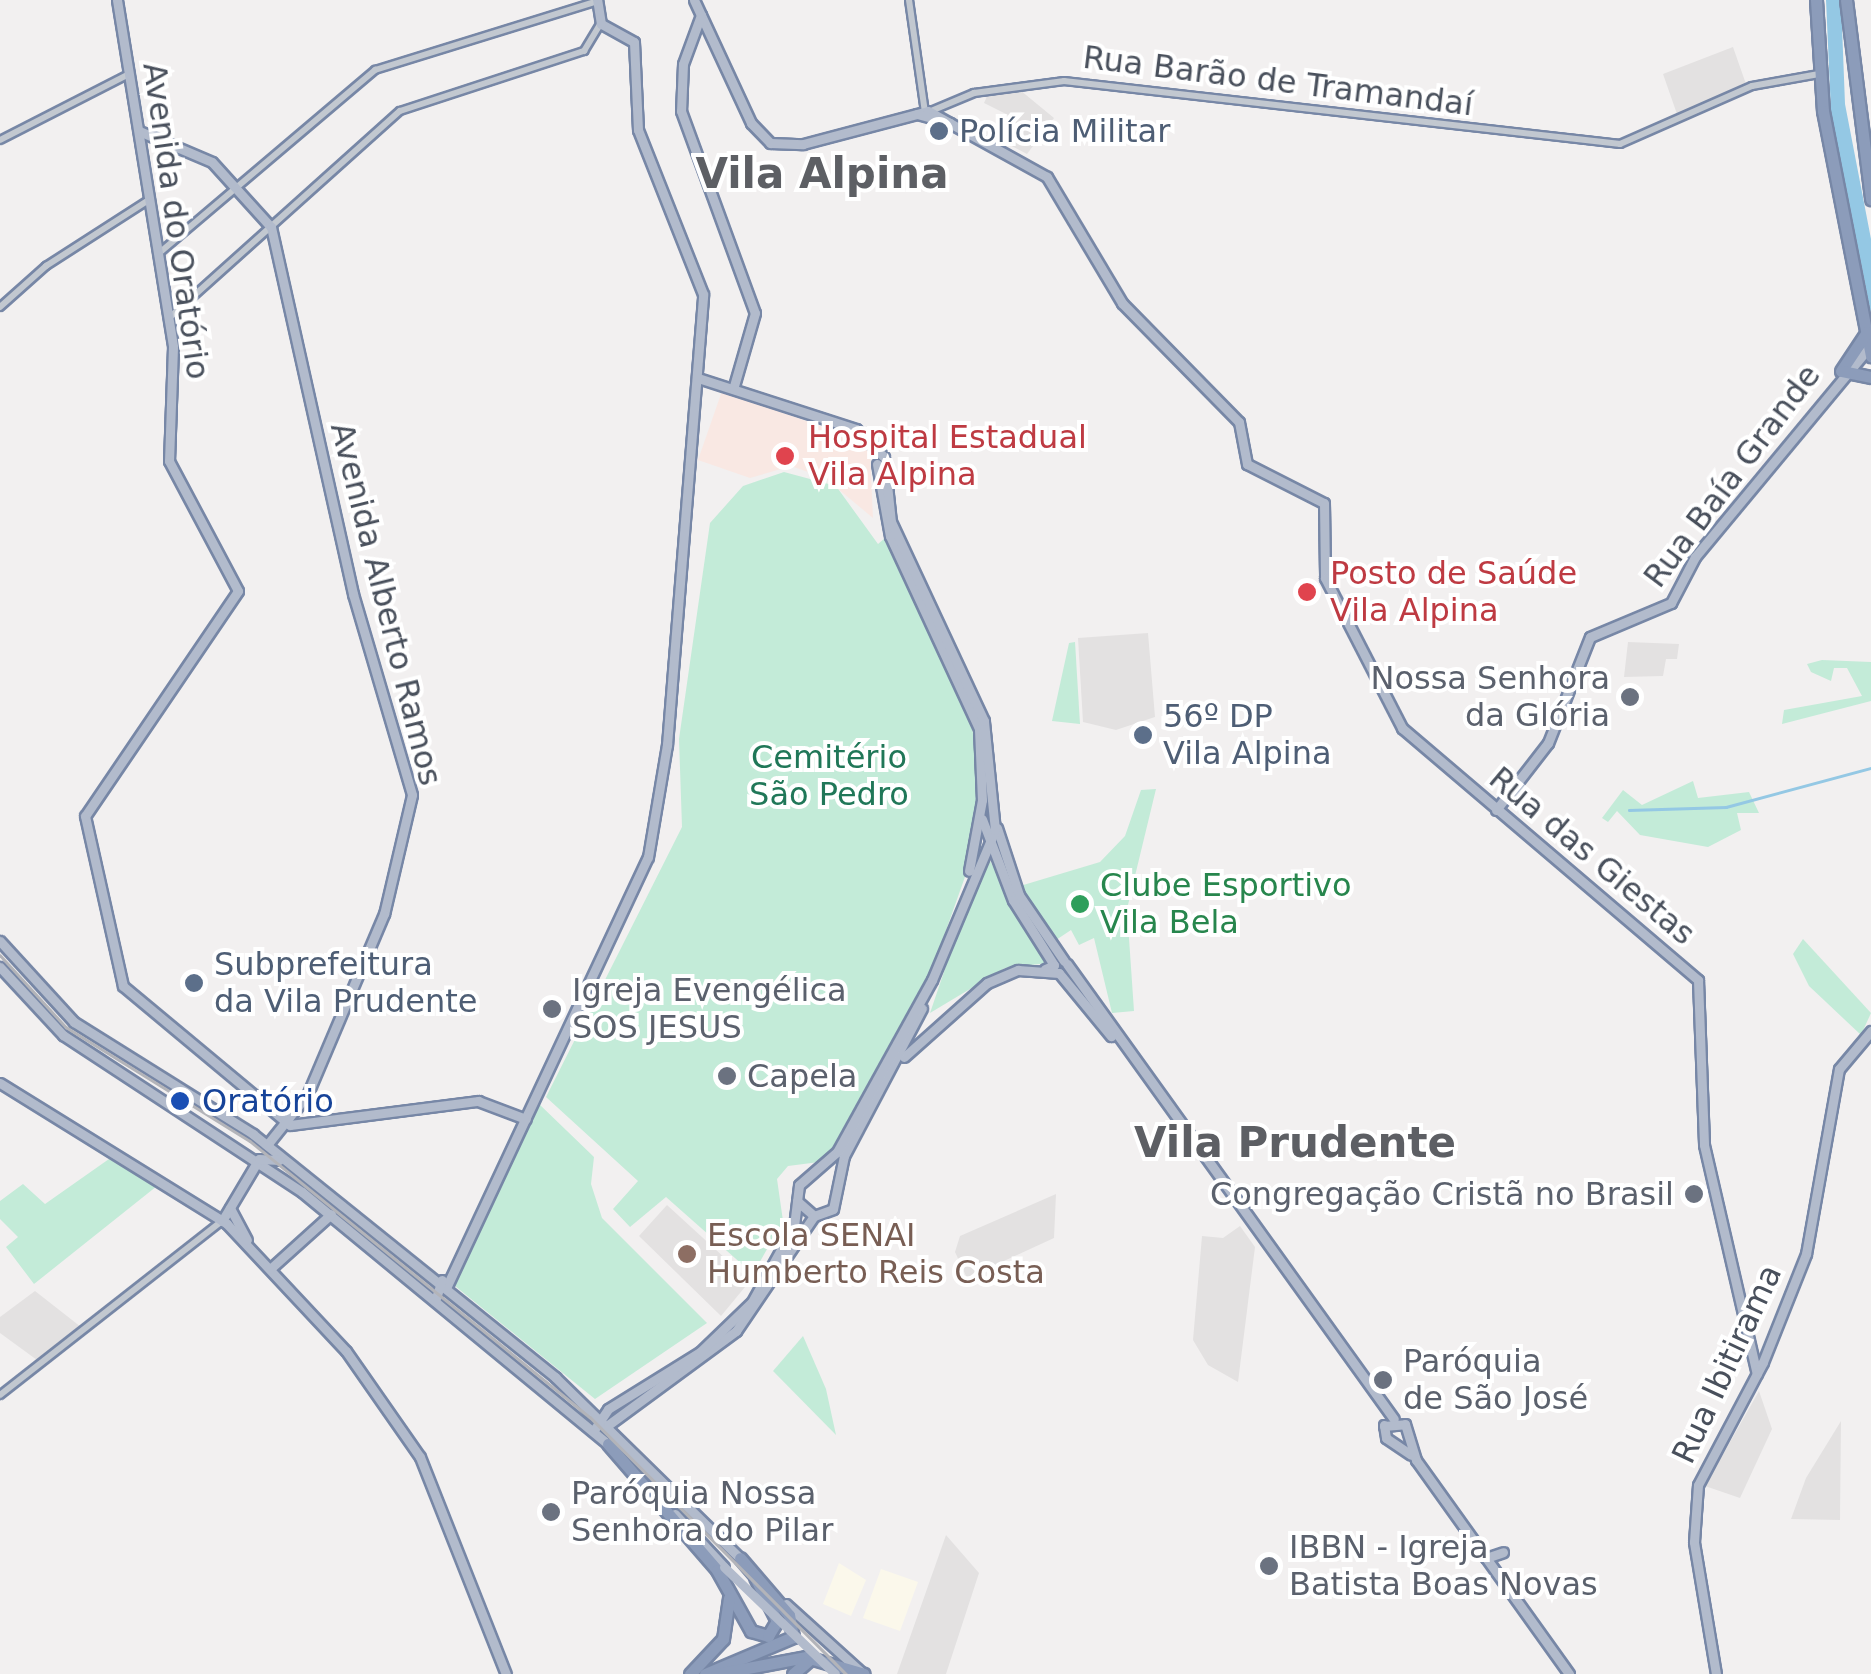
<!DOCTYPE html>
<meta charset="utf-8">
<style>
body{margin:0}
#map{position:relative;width:1871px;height:1674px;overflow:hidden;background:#f2f0f0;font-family:"DejaVu Sans",sans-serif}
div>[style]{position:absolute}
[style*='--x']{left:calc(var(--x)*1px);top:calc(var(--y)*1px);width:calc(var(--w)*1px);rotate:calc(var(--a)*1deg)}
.commercial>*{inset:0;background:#fbf8eb}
.education>*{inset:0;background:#e3e1e1}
.medical>*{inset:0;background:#f9e8e3}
.green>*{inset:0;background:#c3ebd8}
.water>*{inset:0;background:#94c8e4}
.stream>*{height:2.5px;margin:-1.25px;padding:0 1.25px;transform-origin:1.25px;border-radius:1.25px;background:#94c8e4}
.roads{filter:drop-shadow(2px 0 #7787a6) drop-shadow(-2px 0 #7787a6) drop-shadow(0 2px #7787a6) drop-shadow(0 -2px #7787a6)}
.minor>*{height:6px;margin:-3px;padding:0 3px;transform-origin:3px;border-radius:3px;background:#c2c8d0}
.major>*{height:9px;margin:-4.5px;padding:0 4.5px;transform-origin:4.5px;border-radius:4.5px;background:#b2bbcc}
.highway>*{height:11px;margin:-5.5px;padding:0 5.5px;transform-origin:5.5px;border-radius:5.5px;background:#8c9cba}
.rail>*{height:2.5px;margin:-1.25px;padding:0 1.25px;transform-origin:1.25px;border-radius:1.25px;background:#b3b4b9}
.major-bridge>*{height:9px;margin:-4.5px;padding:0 4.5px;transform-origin:4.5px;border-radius:4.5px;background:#b2bbcc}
.dots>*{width:28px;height:28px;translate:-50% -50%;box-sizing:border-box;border:5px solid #fff;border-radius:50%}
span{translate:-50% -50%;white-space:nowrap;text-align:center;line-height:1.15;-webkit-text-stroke:8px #fff;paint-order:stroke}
.street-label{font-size:32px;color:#49505c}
.service-label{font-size:32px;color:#4e5e75}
.left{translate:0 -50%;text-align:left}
.health-label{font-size:32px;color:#be3a42}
.worship-label{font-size:32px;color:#5b616d}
.right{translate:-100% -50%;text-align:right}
.park-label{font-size:32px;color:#207758}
.leisure-label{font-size:32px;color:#27864d}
.transit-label{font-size:32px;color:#164399}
.education-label{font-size:32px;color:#785e54}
.district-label{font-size:42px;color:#5d5f64;font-weight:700}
</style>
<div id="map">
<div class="commercial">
<div style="clip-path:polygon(839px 1563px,866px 1580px,851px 1616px,823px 1604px)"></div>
<div style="clip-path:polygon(881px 1569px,918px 1582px,900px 1631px,863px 1618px)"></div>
</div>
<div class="education">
<div style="clip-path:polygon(1733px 47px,1746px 84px,1678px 117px,1663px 74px)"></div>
<div style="clip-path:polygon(1020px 90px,1054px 118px,1027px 154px,998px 139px,1008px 115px,984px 103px,988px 94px)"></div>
<div style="clip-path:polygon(1148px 633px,1155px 717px,1116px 730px,1083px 722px,1078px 638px)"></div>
<div style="clip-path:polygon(1628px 642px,1679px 644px,1677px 659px,1666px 659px,1663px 676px,1624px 677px)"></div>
<div style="clip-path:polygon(1056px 1194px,1054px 1238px,967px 1278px,955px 1252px,960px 1236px)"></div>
<div style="clip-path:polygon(667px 1205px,750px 1281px,721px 1316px,639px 1236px)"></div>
<div style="clip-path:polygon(1240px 1226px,1255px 1247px,1238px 1382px,1208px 1365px,1193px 1340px,1202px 1236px,1223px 1238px)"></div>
<div style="clip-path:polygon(35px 1291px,81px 1327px,37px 1360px,0 1333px,0 1317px)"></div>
<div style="clip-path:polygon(1759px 1391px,1772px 1429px,1740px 1498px,1705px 1486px)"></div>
<div style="clip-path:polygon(1841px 1421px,1840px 1520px,1791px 1519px,1806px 1478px)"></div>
<div style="clip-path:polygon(946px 1535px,979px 1573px,946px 1674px,897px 1674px)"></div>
</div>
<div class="medical">
<div style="clip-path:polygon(722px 391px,859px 440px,870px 453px,873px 518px,825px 478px,791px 466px,750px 478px,698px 460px)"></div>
</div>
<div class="green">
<div style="clip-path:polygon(784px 472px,836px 486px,878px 544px,885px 538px,970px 714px,980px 778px,966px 874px,933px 967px,827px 1161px,788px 1166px,777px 1179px,783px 1221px,753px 1274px,666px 1197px,630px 1227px,613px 1209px,638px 1181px,546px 1097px,682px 827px,679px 739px,710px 523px,743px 486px)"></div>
<div style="clip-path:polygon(1075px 642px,1080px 724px,1052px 721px,1069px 643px)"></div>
<div style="clip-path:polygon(1822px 660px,1871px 662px,1871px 701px,1782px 724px,1784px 710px,1862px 696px,1847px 668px,1834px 668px,1831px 681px,1811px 672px,1807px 664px)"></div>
<div style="clip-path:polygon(1693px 781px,1698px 798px,1749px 792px,1759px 813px,1737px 813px,1741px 830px,1708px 847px,1640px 835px,1617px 811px,1608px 822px,1602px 818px,1623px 790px,1642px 805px)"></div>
<div style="clip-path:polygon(1156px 789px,1127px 909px,1134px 1011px,1112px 1013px,1094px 938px,1079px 945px,1071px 930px,1056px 940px,1020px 886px,1100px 862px,1125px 836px,1141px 790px)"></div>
<div style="clip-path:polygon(990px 861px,1048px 963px,1005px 968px,930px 1013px,981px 863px)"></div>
<div style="clip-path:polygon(1803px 939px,1871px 1013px,1861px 1035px,1809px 986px,1793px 954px)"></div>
<div style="clip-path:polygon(538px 1103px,594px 1157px,591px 1184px,602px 1218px,707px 1323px,595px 1399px,455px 1286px)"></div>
<div style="clip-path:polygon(109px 1159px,157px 1186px,34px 1284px,6px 1247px,18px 1237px,0 1219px,0 1201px,23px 1184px,45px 1204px)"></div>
<div style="clip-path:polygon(803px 1336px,826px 1389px,836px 1435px,773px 1371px)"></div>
</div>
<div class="water">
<div style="clip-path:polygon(1826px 0,1841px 0,1845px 104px,1871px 239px,1871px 314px,1831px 112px)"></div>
</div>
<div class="stream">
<div style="--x:1629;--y:810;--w:97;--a:-1.8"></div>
<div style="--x:1726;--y:807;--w:150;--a:-15.1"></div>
</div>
<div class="roads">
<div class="minor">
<div style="--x:909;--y:0;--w:114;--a:81.9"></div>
<div style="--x:931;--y:111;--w:47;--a:-22.7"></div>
<div style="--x:974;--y:93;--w:91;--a:-7.6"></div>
<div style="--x:1064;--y:81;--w:560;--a:6.46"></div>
<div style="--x:1620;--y:144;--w:144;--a:-23.7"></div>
<div style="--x:1752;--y:86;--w:68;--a:-10.2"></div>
<div style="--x:0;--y:140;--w:145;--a:-27.1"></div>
<div style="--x:158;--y:254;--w:285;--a:-40.3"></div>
<div style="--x:375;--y:70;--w:227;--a:-17.2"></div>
<div style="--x:0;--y:307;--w:62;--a:-41.7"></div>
<div style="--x:46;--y:266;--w:122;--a:-32.7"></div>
<div style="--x:169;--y:318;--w:310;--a:-41.9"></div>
<div style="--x:400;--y:111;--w:194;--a:-18.1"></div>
<div style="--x:584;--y:51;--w:31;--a:-59"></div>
<div style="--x:0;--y:1395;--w:282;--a:-38.1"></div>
</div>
<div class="major">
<div style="--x:117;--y:0;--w:351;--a:80.8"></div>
<div style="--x:173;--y:347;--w:114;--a:92"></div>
<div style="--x:169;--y:461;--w:147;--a:62"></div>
<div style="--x:238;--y:591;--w:272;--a:124.2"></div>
<div style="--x:85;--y:816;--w:174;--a:77.4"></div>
<div style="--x:123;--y:986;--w:217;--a:39.8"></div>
<div style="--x:290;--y:1125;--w:190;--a:-7.3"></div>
<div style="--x:478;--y:1101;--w:51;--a:20.6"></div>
<div style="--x:694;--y:0;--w:136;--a:65.1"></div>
<div style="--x:751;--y:123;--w:28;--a:46"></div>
<div style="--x:770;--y:143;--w:33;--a:2"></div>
<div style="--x:803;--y:144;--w:129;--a:-14.8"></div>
<div style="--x:928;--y:111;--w:136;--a:29"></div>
<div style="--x:1047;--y:177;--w:147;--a:59.2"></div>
<div style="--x:1122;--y:303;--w:167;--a:45.5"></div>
<div style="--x:1239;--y:422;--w:43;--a:79.2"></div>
<div style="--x:1247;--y:464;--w:86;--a:26.9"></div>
<div style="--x:1324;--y:503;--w:75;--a:89.2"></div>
<div style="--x:1325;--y:578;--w:169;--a:62.8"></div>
<div style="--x:1402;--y:728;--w:389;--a:40.4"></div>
<div style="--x:1698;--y:980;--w:165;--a:87.9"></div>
<div style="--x:1704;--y:1145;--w:235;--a:77"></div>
<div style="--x:701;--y:15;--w:52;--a:110.2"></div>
<div style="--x:683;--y:64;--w:47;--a:92.4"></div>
<div style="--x:681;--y:111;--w:215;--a:69.9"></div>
<div style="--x:755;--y:313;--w:79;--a:106.1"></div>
<div style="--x:917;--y:114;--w:34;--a:15"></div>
<div style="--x:139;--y:131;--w:79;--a:23"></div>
<div style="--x:212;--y:162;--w:88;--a:47.8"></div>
<div style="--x:271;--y:227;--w:376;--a:77.4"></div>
<div style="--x:353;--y:594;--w:209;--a:73.6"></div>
<div style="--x:412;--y:795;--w:122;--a:103.2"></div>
<div style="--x:384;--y:914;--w:197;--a:113"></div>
<div style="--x:307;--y:1095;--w:64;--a:128.7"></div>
<div style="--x:698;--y:378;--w:166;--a:17.9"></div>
<div style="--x:856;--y:429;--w:40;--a:45"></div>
<div style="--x:877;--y:464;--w:73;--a:79.8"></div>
<div style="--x:890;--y:536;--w:213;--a:65.2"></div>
<div style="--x:979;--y:729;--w:71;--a:87.6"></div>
<div style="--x:982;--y:800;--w:72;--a:100.4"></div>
<div style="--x:1496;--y:810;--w:85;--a:-52.2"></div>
<div style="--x:1548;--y:743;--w:114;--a:-68.4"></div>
<div style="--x:1590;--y:637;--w:88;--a:-22.8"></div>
<div style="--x:1671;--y:603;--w:52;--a:-62.4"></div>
<div style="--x:1695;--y:557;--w:276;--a:-50.3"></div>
<div style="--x:982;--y:819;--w:87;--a:69.1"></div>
<div style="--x:1013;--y:900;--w:77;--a:57.8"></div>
<div style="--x:1054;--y:965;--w:10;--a:156"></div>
<div style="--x:997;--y:828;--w:71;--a:71.8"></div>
<div style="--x:1019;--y:895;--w:80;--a:55.7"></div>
<div style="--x:0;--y:941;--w:110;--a:47.6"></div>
<div style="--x:74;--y:1022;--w:211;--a:32"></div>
<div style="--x:253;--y:1134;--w:388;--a:38.8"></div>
<div style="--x:555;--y:1377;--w:264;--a:44.4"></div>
<div style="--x:1067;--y:964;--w:560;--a:54.3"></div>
<div style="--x:0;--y:967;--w:93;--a:47.2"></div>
<div style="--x:63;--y:1035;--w:286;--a:33.3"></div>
<div style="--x:302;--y:1192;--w:403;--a:39.5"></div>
<div style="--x:1059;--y:973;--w:82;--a:50.5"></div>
<div style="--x:904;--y:1057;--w:111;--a:-41.7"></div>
<div style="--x:987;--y:983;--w:34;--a:-23"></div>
<div style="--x:1018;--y:970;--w:41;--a:4.2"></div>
<div style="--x:0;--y:1083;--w:267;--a:31.8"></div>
<div style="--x:227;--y:1224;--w:174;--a:46.9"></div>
<div style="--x:346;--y:1351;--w:129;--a:55.1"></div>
<div style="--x:420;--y:1457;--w:233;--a:68.4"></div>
<div style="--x:797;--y:1201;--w:23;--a:41"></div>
<div style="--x:814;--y:1216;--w:20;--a:-20"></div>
<div style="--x:833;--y:1209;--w:54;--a:-78.3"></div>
<div style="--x:844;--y:1156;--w:167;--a:-62.2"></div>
<div style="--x:230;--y:1208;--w:36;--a:62"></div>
<div style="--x:222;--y:1221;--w:72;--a:-59.2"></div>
<div style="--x:259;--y:1159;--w:20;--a:3"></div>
<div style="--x:270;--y:1269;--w:82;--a:-42"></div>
<div style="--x:446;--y:1288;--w:476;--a:-64.9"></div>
<div style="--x:648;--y:857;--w:114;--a:-80.4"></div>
<div style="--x:667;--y:745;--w:452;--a:-85.4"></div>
<div style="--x:703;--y:294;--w:176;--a:-111.6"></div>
<div style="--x:638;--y:130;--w:88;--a:-92.6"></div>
<div style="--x:634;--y:42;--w:38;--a:-151"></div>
<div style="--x:601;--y:24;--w:24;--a:-99"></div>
<div style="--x:435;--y:1301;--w:22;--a:-72"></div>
<div style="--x:608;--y:1425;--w:159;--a:-36.3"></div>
<div style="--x:736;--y:1331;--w:139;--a:-55.9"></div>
<div style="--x:1384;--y:1425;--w:13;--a:81"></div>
<div style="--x:1386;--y:1438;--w:30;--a:34"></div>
<div style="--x:1384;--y:1426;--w:21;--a:-5"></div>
<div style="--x:1405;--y:1424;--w:38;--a:73"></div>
<div style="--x:1416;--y:1460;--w:263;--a:54.4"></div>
<div style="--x:594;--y:1430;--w:25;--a:-56"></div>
<div style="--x:608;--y:1409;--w:108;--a:-31.8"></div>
<div style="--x:700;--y:1352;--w:72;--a:-43.9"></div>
<div style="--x:752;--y:1302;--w:87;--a:-61.1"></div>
<div style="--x:794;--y:1226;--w:41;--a:-83"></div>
<div style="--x:799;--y:1185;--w:50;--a:-41"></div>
<div style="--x:837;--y:1152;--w:196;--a:-61.1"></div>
<div style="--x:932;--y:980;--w:163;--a:-67.2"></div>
<div style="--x:995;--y:830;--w:110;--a:-95.8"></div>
<div style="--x:984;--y:721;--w:220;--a:-115"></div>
<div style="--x:891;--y:522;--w:56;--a:-96.1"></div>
<div style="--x:675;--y:1514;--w:72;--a:47.2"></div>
<div style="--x:1486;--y:1558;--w:18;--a:-19"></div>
<div style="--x:786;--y:1604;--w:100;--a:42.2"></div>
<div style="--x:1716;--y:1674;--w:134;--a:-99.5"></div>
<div style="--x:1694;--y:1542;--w:57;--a:-86"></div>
<div style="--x:1698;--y:1485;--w:139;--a:-62.1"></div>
<div style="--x:1763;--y:1362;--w:116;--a:-68.3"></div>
<div style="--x:1806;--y:1254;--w:188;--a:-79.9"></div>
<div style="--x:1839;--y:1069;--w:50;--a:-49.9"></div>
</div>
<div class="highway">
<div style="--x:1816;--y:0;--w:111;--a:86.4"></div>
<div style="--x:1823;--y:111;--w:250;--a:78.9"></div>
<div style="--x:1846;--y:0;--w:201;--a:82.8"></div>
<div style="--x:1841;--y:371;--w:47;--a:-56.3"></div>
<div style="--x:1842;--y:371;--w:30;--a:12"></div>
<div style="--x:608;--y:1444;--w:167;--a:49.1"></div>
<div style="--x:717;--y:1570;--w:70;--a:60.9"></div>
<div style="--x:751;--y:1631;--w:18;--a:16"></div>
<div style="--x:768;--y:1636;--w:17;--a:-59"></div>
<div style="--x:777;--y:1621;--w:49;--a:-116.6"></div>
<div style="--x:690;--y:1674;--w:48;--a:-46.7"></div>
<div style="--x:723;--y:1639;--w:41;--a:-81.7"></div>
<div style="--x:705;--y:1674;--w:95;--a:-22.8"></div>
<div style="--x:793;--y:1637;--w:22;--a:-100"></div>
<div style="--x:789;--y:1615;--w:75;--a:-130.7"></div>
<div style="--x:716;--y:1674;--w:92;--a:-10.7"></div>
<div style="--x:806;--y:1657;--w:60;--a:16.3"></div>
<div style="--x:793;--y:1674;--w:23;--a:-41"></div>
</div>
</div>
<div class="rail">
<div style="--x:0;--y:955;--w:98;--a:47.5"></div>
<div style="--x:66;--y:1027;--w:216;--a:31.8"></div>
<div style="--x:250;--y:1141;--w:438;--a:39.1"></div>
<div style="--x:590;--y:1417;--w:363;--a:45.1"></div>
</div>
<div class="major-bridge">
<div style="--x:724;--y:1567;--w:154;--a:43.9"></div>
</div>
<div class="dots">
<div style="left:939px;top:131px;background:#5c6f8a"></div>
<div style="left:785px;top:456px;background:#e0444e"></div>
<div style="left:1307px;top:592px;background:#e0444e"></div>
<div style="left:1630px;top:697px;background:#6b7280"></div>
<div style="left:1143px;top:735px;background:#5c6f8a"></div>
<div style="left:1080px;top:904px;background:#2e9e5b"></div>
<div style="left:194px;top:983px;background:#5c6f8a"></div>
<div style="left:552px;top:1009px;background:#6b7280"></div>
<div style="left:727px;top:1076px;background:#6b7280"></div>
<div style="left:180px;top:1101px;background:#1a4fb4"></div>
<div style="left:1694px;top:1194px;background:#6b7280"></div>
<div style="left:687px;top:1254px;background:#8d6e63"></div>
<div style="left:1383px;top:1380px;background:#6b7280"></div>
<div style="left:551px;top:1512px;background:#6b7280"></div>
<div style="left:1269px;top:1566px;background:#6b7280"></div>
</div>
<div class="street-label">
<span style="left:1278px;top:81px;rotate:7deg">Rua Barão de Tramandaí</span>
<span style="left:176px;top:221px;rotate:82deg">Avenida do Oratório</span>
<span style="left:1732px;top:476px;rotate:-53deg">Rua Baía Grande</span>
<span style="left:386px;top:604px;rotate:76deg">Avenida Alberto Ramos</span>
<span style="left:1592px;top:856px;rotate:40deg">Rua das Giestas</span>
<span style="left:1727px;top:1364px;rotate:-65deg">Rua Ibitirama</span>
</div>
<div class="service-label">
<span class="left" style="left:959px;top:131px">Polícia Militar</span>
<span class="left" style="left:1163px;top:735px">56º DP<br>Vila Alpina</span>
<span class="left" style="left:214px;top:983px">Subprefeitura<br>da Vila Prudente</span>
</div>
<div class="health-label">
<span class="left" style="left:808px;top:456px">Hospital Estadual<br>Vila Alpina</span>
<span class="left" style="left:1330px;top:592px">Posto de Saúde<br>Vila Alpina</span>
</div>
<div class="worship-label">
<span class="right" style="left:1610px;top:697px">Nossa Senhora<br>da Glória</span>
<span class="left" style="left:572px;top:1009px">Igreja Evengélica<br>SOS JESUS</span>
<span class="left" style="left:747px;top:1076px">Capela</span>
<span class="right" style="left:1674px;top:1194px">Congregação Cristã no Brasil</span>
<span class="left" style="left:1403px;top:1380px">Paróquia<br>de São José</span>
<span class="left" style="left:571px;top:1512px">Paróquia Nossa<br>Senhora do Pilar</span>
<span class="left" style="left:1289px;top:1566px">IBBN - Igreja<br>Batista Boas Novas</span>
</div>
<div class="park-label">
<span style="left:829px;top:776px">Cemitério<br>São Pedro</span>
</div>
<div class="leisure-label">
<span class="left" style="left:1100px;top:904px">Clube Esportivo<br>Vila Bela</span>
</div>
<div class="transit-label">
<span class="left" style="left:202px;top:1101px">Oratório</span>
</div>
<div class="education-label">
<span class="left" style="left:707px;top:1254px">Escola SENAI<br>Humberto Reis Costa</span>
</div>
<div class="district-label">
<span style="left:822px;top:174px">Vila Alpina</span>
<span style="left:1295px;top:1143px">Vila Prudente</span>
</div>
</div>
